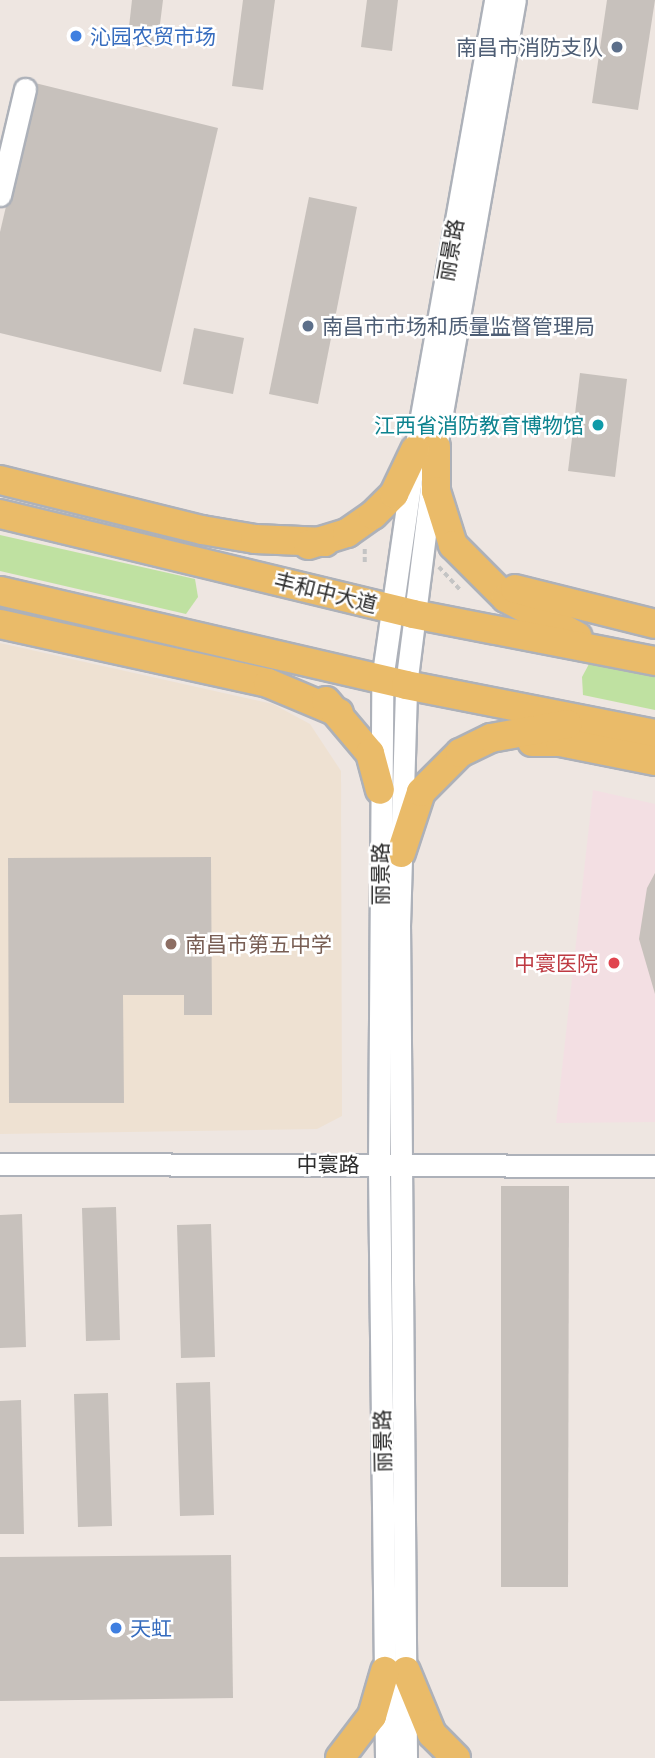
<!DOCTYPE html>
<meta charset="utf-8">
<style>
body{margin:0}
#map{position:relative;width:655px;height:1758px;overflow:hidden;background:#eee6e1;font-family:Commissioner,"Noto Sans SC",sans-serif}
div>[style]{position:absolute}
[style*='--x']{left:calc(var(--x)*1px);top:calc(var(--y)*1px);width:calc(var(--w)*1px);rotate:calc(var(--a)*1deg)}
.education>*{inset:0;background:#eee1d2}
.medical>*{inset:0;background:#f3dfe3}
.green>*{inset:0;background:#bfe1a1}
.building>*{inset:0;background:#c7c1bc}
.path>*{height:3.5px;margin-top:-1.75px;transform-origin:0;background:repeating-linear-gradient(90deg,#c4c4c4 0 5px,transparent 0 8.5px)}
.roads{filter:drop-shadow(2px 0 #adb1b9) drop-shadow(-2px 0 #adb1b9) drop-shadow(0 2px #adb1b9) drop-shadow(0 -2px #adb1b9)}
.minor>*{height:21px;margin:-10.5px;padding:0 10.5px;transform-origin:10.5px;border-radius:10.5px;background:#fff}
.major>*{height:28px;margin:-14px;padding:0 14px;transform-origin:14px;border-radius:14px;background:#eabb69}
.dots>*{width:19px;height:19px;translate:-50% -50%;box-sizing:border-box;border:4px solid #fff;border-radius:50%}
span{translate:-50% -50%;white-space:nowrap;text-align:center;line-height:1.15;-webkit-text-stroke:5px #fff;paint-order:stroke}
.shop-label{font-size:21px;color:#366cbe}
.left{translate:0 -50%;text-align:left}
.service-label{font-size:21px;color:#4e5e75}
.right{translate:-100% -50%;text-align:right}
.street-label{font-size:21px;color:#2d2d2d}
.culture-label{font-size:21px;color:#0d838f}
.education-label{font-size:21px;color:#785e54}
.health-label{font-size:21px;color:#be3a42}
</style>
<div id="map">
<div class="education">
<div style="clip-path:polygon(0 643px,273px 704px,310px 724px,341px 771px,342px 1116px,317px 1129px,0 1134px)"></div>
</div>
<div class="medical">
<div style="clip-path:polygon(593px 790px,655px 804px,655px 1122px,556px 1123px)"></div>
</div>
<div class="green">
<div style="clip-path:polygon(0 535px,195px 579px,198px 597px,186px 614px,0 571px)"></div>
<div style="clip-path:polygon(589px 664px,655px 677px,655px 710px,583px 695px,582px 677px)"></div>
</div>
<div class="building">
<div style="clip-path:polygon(132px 0,163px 0,157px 48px,127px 45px)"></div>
<div style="clip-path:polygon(243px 0,275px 0,263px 90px,232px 86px)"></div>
<div style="clip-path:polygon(367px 0,398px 0,392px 51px,361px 47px)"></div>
<div style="clip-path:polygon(607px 0,655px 0,638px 110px,592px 103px)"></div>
<div style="clip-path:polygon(35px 83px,218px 128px,161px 372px,0 333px,0 232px)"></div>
<div style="clip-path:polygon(309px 197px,357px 207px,318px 404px,269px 394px)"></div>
<div style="clip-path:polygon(194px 328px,244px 338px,233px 394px,183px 384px)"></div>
<div style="clip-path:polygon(580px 373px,627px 379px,615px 477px,568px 471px)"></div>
<div style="clip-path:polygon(211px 857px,212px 1015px,184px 1015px,184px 995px,123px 995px,124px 1103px,9px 1103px,8px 858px)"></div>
<div style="clip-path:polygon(655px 873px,655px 994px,639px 939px,647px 888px)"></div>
<div style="clip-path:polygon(501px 1186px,569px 1186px,568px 1587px,501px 1587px)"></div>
<div style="clip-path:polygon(116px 1207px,120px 1340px,86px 1341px,82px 1208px)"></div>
<div style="clip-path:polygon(22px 1214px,26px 1347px,0 1348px,0 1215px)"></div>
<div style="clip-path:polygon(211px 1224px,215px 1357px,181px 1358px,177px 1225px)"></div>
<div style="clip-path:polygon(210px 1382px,214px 1515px,180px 1516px,176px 1383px)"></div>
<div style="clip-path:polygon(108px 1393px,112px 1526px,78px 1527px,74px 1394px)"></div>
<div style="clip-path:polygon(21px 1400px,24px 1534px,0 1534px,0 1401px)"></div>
<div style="clip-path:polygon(231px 1555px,233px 1698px,0 1701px,0 1557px)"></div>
</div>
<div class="path">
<div style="--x:365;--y:549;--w:16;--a:90"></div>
<div style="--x:439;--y:567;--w:33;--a:47"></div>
</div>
<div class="roads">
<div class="minor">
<div style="--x:0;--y:195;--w:109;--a:-76.7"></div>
<div style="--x:0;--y:1164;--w:655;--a:0.17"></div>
<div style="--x:386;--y:1758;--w:594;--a:-90.68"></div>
<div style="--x:379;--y:1164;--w:484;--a:-89.6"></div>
<div style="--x:382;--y:680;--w:232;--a:-81.8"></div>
<div style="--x:415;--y:450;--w:457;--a:-79.9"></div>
<div style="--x:406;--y:1758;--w:832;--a:-90.48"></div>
<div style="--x:399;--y:926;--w:241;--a:-88.3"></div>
<div style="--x:406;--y:685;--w:240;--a:-82.8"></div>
<div style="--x:436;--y:447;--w:454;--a:-80"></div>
</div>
<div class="major">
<div style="--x:436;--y:447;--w:44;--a:90"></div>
<div style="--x:436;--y:491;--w:57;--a:72.5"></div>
<div style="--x:453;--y:545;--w:75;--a:45"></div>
<div style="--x:506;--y:598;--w:81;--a:28.2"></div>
<div style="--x:0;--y:480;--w:208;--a:13.9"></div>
<div style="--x:202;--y:530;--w:54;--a:9.6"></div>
<div style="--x:255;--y:539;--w:70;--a:2.5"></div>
<div style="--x:0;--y:514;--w:425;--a:13.6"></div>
<div style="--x:413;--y:614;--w:247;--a:11"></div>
<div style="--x:308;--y:545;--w:41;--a:-17.1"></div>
<div style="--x:347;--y:533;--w:32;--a:-35"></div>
<div style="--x:373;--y:515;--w:30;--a:-45"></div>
<div style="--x:394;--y:494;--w:49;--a:-64.5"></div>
<div style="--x:515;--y:589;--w:144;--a:14"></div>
<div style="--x:0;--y:591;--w:417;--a:13"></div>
<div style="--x:406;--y:685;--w:254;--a:11.1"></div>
<div style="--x:0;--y:624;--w:274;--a:12.4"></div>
<div style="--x:268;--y:683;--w:77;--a:22.9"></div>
<div style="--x:326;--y:701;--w:68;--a:49.8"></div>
<div style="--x:370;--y:753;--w:38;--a:75"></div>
<div style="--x:532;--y:742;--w:28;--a:0"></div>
<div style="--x:560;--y:742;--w:97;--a:11.3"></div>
<div style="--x:401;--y:853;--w:64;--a:-71.8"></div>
<div style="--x:421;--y:792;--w:55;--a:-45"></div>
<div style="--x:460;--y:753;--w:34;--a:-26"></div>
<div style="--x:491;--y:738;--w:78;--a:-10.3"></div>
<div style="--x:406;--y:1671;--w:68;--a:67.6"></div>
<div style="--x:432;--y:1734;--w:34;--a:45"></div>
<div style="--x:340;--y:1758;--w:53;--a:-52.7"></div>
<div style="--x:372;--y:1716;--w:47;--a:-73.9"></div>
</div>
</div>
<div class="dots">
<div style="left:76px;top:36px;background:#3f7fe0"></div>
<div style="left:617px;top:47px;background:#5c6f8a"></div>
<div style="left:308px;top:326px;background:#5c6f8a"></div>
<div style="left:598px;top:425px;background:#0f9aa8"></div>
<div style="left:171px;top:944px;background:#8d6e63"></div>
<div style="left:614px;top:963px;background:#e0444e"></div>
<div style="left:116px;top:1628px;background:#3f7fe0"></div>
</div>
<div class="shop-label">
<span class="left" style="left:90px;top:36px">沁园农贸市场</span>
<span class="left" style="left:130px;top:1628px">天虹</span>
</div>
<div class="service-label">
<span class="right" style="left:603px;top:47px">南昌市消防支队</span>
<span class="left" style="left:322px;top:326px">南昌市市场和质量监督管理局</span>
</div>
<div class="street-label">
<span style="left:450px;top:250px;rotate:-80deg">丽景路</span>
<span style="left:326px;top:592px;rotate:14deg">丰和中大道</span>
<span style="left:380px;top:874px;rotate:-90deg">丽景路</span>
<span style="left:328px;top:1164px">中寰路</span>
<span style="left:382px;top:1441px;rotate:-91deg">丽景路</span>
</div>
<div class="culture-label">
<span class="right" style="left:584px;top:425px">江西省消防教育博物馆</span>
</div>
<div class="education-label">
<span class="left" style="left:185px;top:944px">南昌市第五中学</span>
</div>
<div class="health-label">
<span class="right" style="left:598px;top:963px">中寰医院</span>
</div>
</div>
